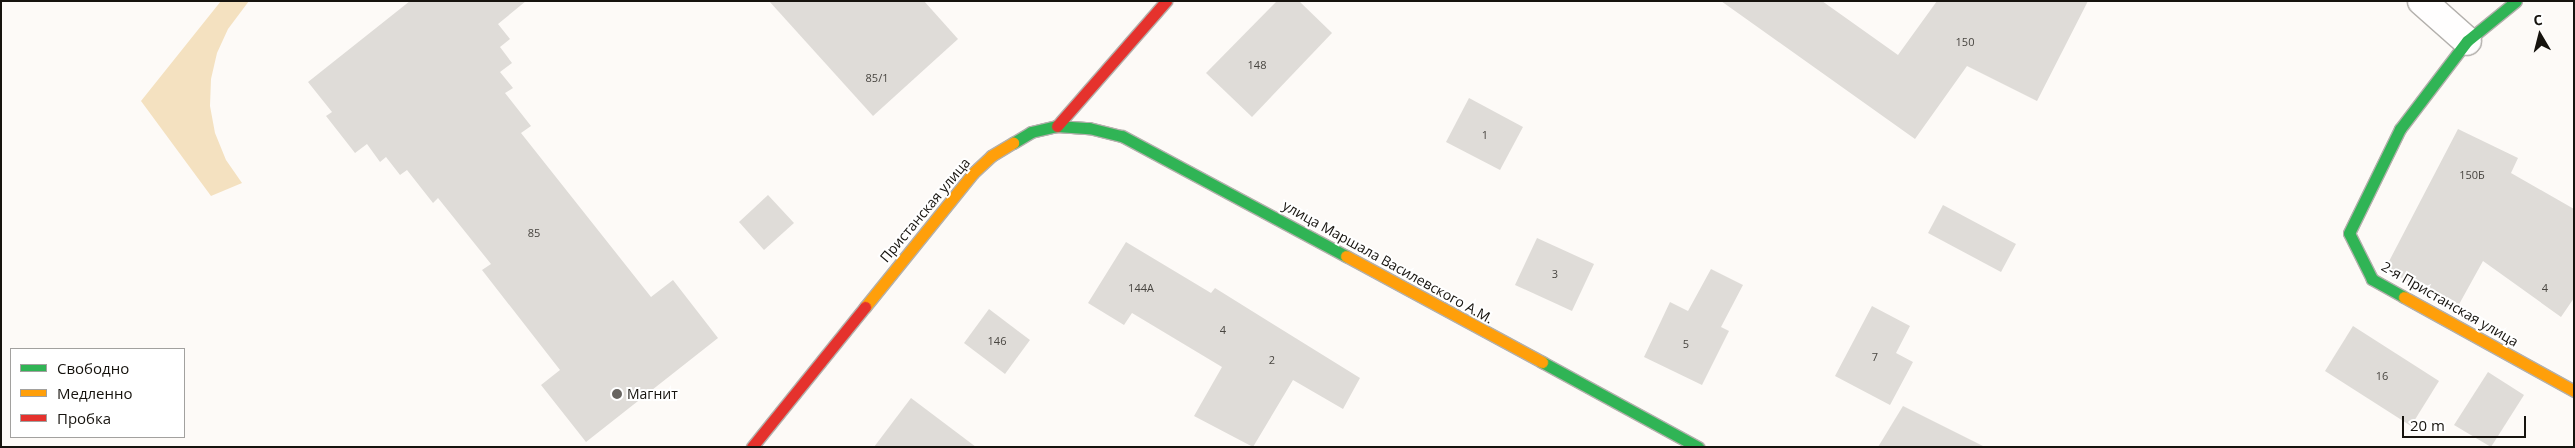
<!DOCTYPE html>
<meta charset="utf-8">
<style>
body{margin:0}
#map{position:relative;width:2575px;height:448px;overflow:hidden;background:#fdfaf7;font-family:"Open Sans",sans-serif}
div>[style]{position:absolute}
[style*='--x']{left:calc(var(--x)*1px);top:calc(var(--y)*1px);width:calc(var(--w)*1px);rotate:calc(var(--a)*1deg)}
.green>*{inset:0;background:#f4e1c0}
.building>*{inset:0;background:#dfdcd8}
.roads{filter:drop-shadow(1px 0 #b3b0ac) drop-shadow(-1px 0 #b3b0ac) drop-shadow(0 1px #b3b0ac) drop-shadow(0 -1px #b3b0ac)}
.street>*{height:28px;margin:-14px;padding:0 14px;transform-origin:14px;border-radius:14px;background:#fffefe}
.fast>*{height:11px;margin:-5.5px;padding:0 5.5px;transform-origin:5.5px;border-radius:5.5px;background:#30b455}
.slow>*{height:11px;margin:-5.5px;padding:0 5.5px;transform-origin:5.5px;border-radius:5.5px;background:#ff9f0a}
.jam>*{height:11px;margin:-5.5px;padding:0 5.5px;transform-origin:5.5px;border-radius:5.5px;background:#e5322d}
.dots>*{width:14px;height:14px;translate:-50% -50%;box-sizing:border-box;border:2px solid #fff;border-radius:50%}
span{translate:-50% -50%;white-space:nowrap;text-align:center;line-height:1.15;-webkit-text-stroke:4px #fff;paint-order:stroke}
.number-label{font-size:11px;color:#484540}
.number-label span{-webkit-text-stroke-width:0}
.street-label{font-size:14px;color:#16130e}
.poi-label{font-size:14px;color:#16130e}
.left{translate:0 -50%;text-align:left}
.frame{position:absolute;inset:0;border:2px solid #16130e;pointer-events:none}
.legend{position:absolute;left:10px;top:348px;width:175px;height:90px;box-sizing:border-box;background:#fff;border:1px solid #a2a19f;margin:0;padding:6px 9px;list-style:none;font-size:15px;color:#16130e}
.legend li{display:flex;align-items:center;gap:10px;height:25px}
.legend b{width:25px;border:1px solid #a2a19f}
.north{position:absolute;left:2515px;top:10px;width:50px;height:50px;-webkit-text-stroke:4px #fff;paint-order:stroke;rotate:352deg;font-size:14px;font-weight:700;line-height:20px;text-align:center;color:#16130e}
.north::after{content:'';display:block;margin:auto;width:18px;height:22px;background:#16130e;clip-path:polygon(50% 0,100% 100%,50% 72%,0 100%)}
.scale{position:absolute;left:2402px;top:416px;width:124px;height:22px;box-sizing:border-box;border:2px solid #16130e;border-top:0;padding-left:6px;font-size:15px;line-height:18px;white-space:nowrap;color:#16130e;-webkit-text-stroke:4px #fff;paint-order:stroke}
</style>
<div id="map">
<div class="green">
<div style="clip-path:polygon(221px 1px,249px 1px,228px 29px,217px 53px,211px 79px,210px 106px,215px 133px,226px 160px,242px 183px,211px 196px,141px 101px)"></div>
</div>
<div class="building">
<div style="clip-path:polygon(410px 1px,526px 1px,498px 24px,510px 39px,500px 47px,512px 63px,500px 72px,513px 88px,505px 93px,531px 126px,521px 133px,651px 297px,673px 280px,718px 338px,586px 442px,541px 385px,560px 370px,482px 270px,491px 264px,438px 198px,433px 203px,407px 170px,400px 175px,386px 157px,380px 162px,367px 144px,355px 153px,326px 116px,332px 112px,308px 82px)"></div>
<div style="clip-path:polygon(769px 1px,924px 1px,958px 39px,873px 116px)"></div>
<div style="clip-path:polygon(1277px 1px,1299px 1px,1332px 33px,1252px 117px,1206px 73px)"></div>
<div style="clip-path:polygon(1721px 1px,1822px 1px,1898px 55px,1937px 1px,2088px 1px,2037px 101px,1967px 66px,1915px 139px)"></div>
<div style="clip-path:polygon(1469px 98px,1523px 127px,1500px 170px,1446px 142px)"></div>
<div style="clip-path:polygon(2458px 129px,2518px 158px,2511px 173px,2574px 209px,2574px 298px,2561px 317px,2483px 261px,2457px 308px,2385px 269px)"></div>
<div style="clip-path:polygon(768px 195px,794px 223px,764px 250px,739px 222px)"></div>
<div style="clip-path:polygon(1943px 205px,2016px 244px,2001px 272px,1928px 233px)"></div>
<div style="clip-path:polygon(1537px 238px,1594px 264px,1572px 311px,1515px 285px)"></div>
<div style="clip-path:polygon(1126px 242px,1211px 293px,1215px 288px,1360px 378px,1343px 409px,1293px 380px,1253px 447px,1194px 416px,1222px 367px,1132px 313px,1124px 325px,1088px 303px)"></div>
<div style="clip-path:polygon(1711px 269px,1743px 285px,1721px 327px,1729px 331px,1702px 385px,1644px 357px,1670px 302px,1688px 311px)"></div>
<div style="clip-path:polygon(1872px 306px,1910px 326px,1896px 353px,1913px 362px,1890px 405px,1835px 376px)"></div>
<div style="clip-path:polygon(989px 309px,1030px 340px,1005px 374px,964px 343px)"></div>
<div style="clip-path:polygon(2353px 326px,2439px 381px,2411px 426px,2325px 371px)"></div>
<div style="clip-path:polygon(2488px 372px,2524px 395px,2491px 447px,2454px 425px)"></div>
<div style="clip-path:polygon(911px 398px,976px 447px,874px 447px)"></div>
<div style="clip-path:polygon(1903px 406px,1985px 447px,1878px 447px)"></div>
</div>
<div class="roads">
<div class="street">
<div style="--x:2422;--y:1;--w:60;--a:41.6"></div>
</div>
<div class="fast">
<div style="--x:1013;--y:143;--w:21;--a:-31"></div>
<div style="--x:1031;--y:132;--w:27;--a:-13"></div>
<div style="--x:1057;--y:126;--w:32;--a:4"></div>
<div style="--x:1089;--y:128;--w:34;--a:14"></div>
<div style="--x:1122;--y:136;--w:254;--a:28.2"></div>
<div style="--x:2404;--y:297;--w:37;--a:-151"></div>
<div style="--x:2372;--y:279;--w:51;--a:-116.6"></div>
<div style="--x:2349;--y:233;--w:116;--a:-63.9"></div>
<div style="--x:2400;--y:129;--w:111;--a:-52.7"></div>
<div style="--x:2467;--y:41;--w:63;--a:-39.2"></div>
<div style="--x:1542;--y:362;--w:178;--a:28.6"></div>
</div>
<div class="slow">
<div style="--x:1346;--y:256;--w:223;--a:28.4"></div>
<div style="--x:2404;--y:297;--w:194;--a:28.9"></div>
<div style="--x:865;--y:307;--w:172;--a:-51.1"></div>
<div style="--x:973;--y:173;--w:25;--a:-43"></div>
<div style="--x:991;--y:156;--w:26;--a:-31"></div>
</div>
<div class="jam">
<div style="--x:1057;--y:126;--w:166;--a:-48.9"></div>
<div style="--x:752;--y:447;--w:180;--a:-51.1"></div>
</div>
</div>
<div class="dots">
<div style="left:617px;top:394px;background:#676460"></div>
</div>
<div class="number-label">
<span style="left:1965px;top:42px">150</span>
<span style="left:1257px;top:65px">148</span>
<span style="left:877px;top:78px">85/1</span>
<span style="left:1485px;top:135px">1</span>
<span style="left:2472px;top:175px">150Б</span>
<span style="left:534px;top:233px">85</span>
<span style="left:1555px;top:274px">3</span>
<span style="left:1141px;top:288px">144А</span>
<span style="left:2545px;top:288px">4</span>
<span style="left:1223px;top:330px">4</span>
<span style="left:997px;top:341px">146</span>
<span style="left:1686px;top:344px">5</span>
<span style="left:1875px;top:357px">7</span>
<span style="left:1272px;top:360px">2</span>
<span style="left:2382px;top:376px">16</span>
</div>
<div class="street-label">
<span style="left:925px;top:210px;rotate:-50deg">Пристанская улица</span>
<span style="left:1388px;top:262px;rotate:29deg">улица Маршала Василевского А.М.</span>
<span style="left:2450px;top:304px;rotate:30deg">2-я Пристанская улица</span>
</div>
<div class="poi-label">
<span class="left" style="left:627px;top:394px">Магнит</span>
</div>
<div class="frame"></div>
<ul class="legend">
<li><b style="height:6px;background:#30b455"></b>Свободно</li>
<li><b style="height:6px;background:#ff9f0a"></b>Медленно</li>
<li><b style="height:6px;background:#e5322d"></b>Пробка</li>
</ul>
<div class="north">С</div>
<div class="scale">20 m</div>
</div>
